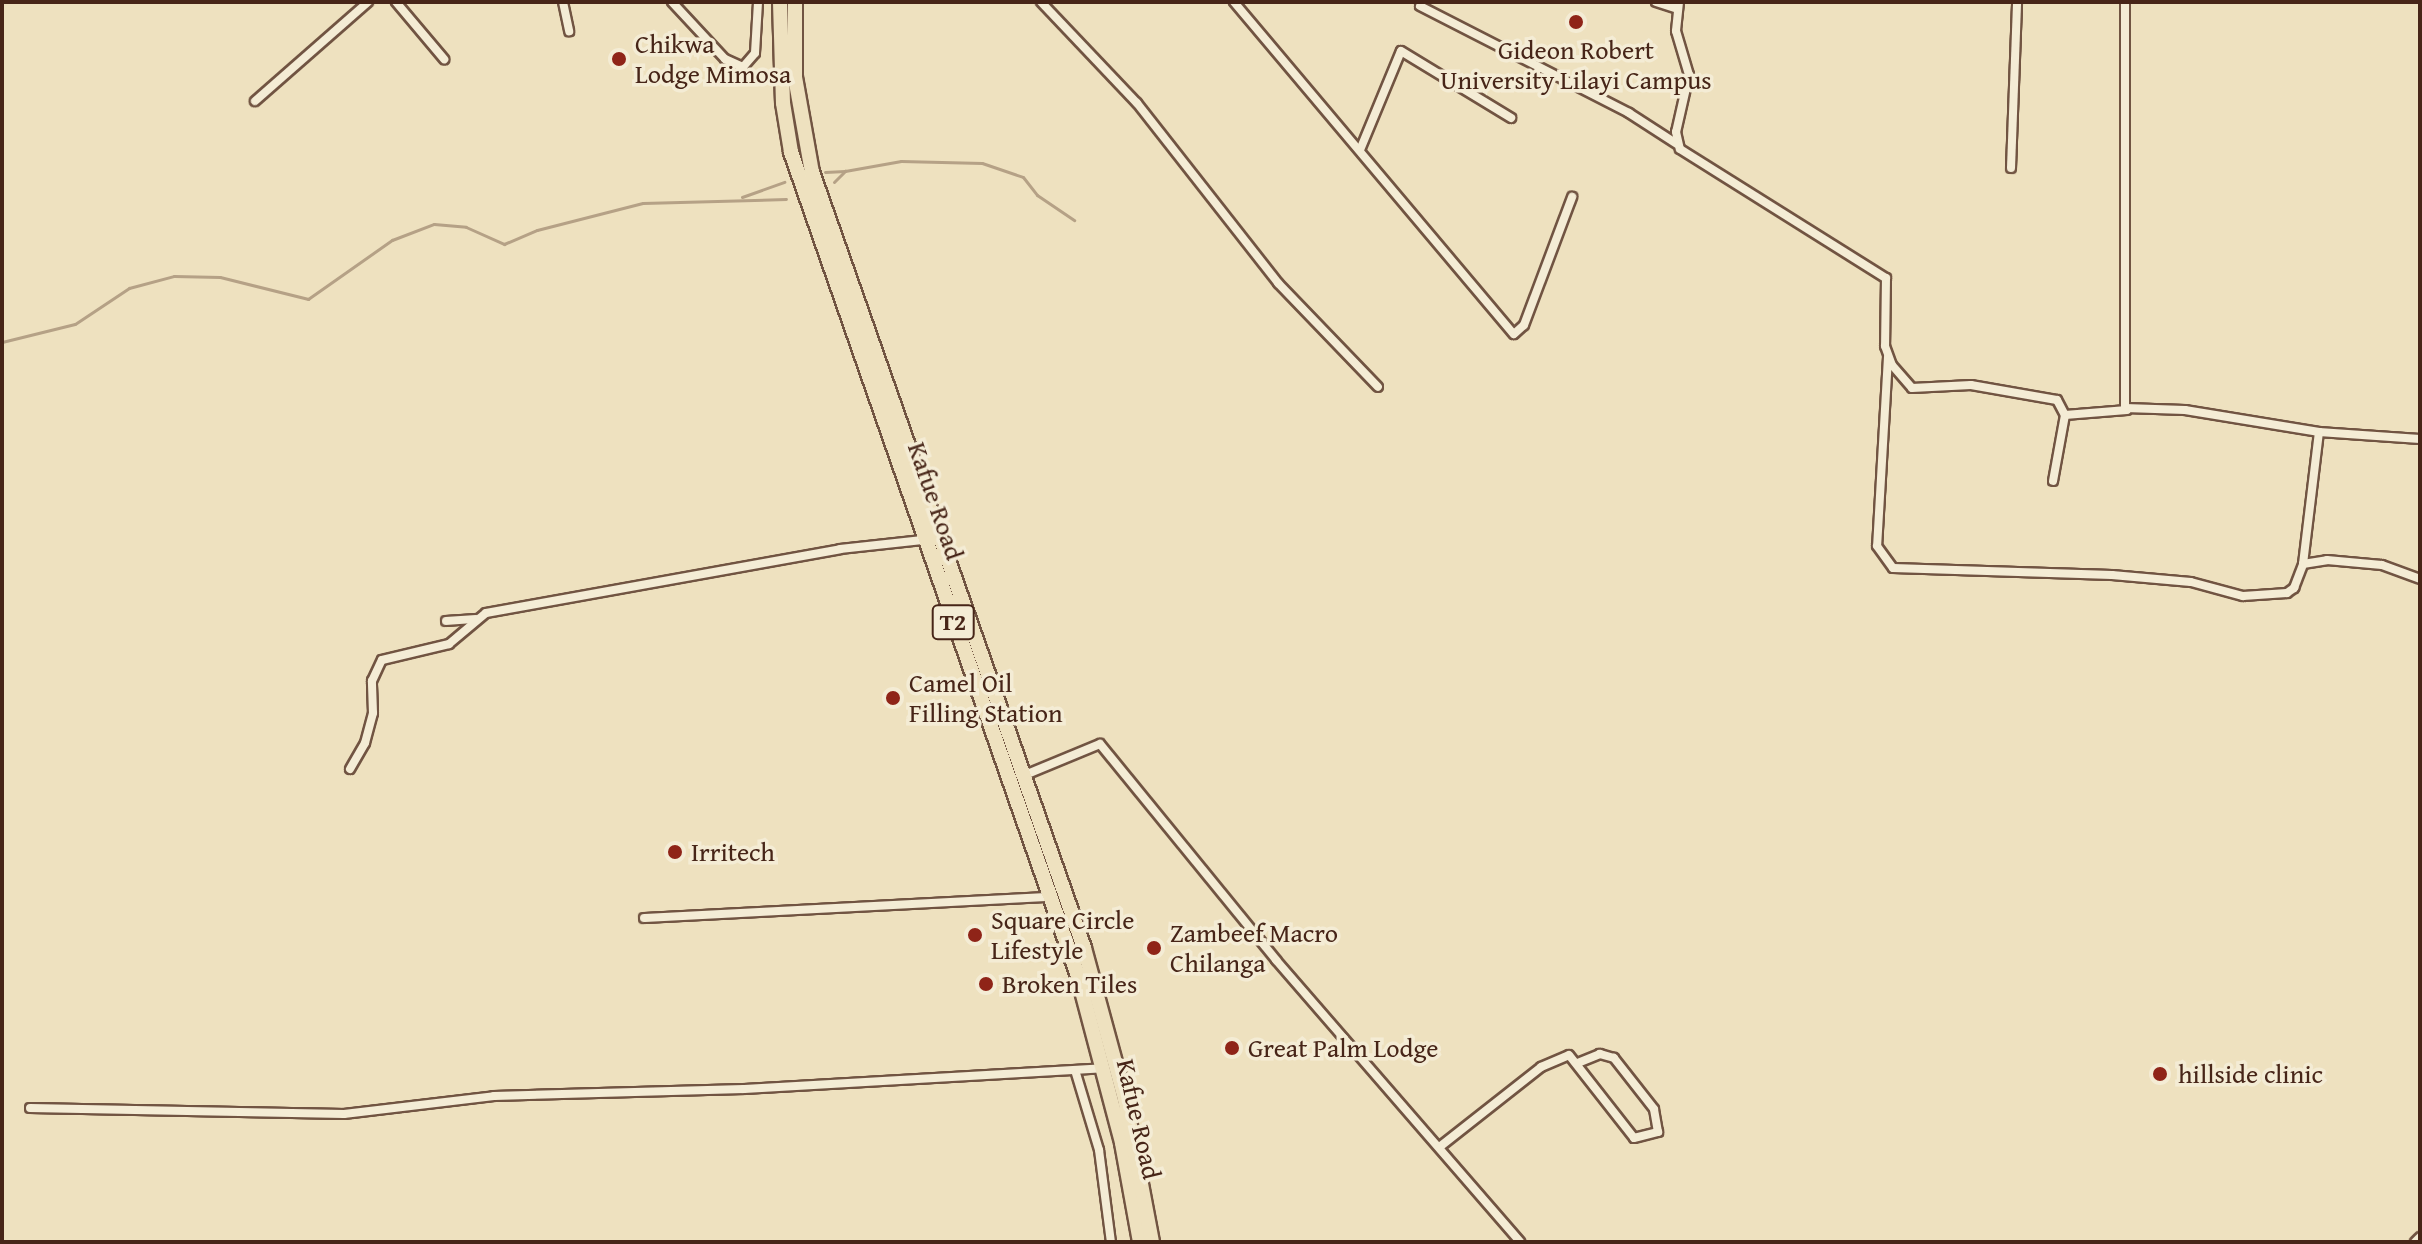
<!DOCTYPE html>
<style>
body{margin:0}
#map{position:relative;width:2422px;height:1244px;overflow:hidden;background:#eee1bf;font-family:"Gentium Book Plus",serif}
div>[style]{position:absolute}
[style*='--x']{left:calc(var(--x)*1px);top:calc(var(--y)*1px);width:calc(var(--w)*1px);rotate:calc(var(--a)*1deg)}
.stream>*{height:3px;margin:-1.5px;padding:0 1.5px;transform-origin:1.5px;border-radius:1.5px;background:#b5a186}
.roads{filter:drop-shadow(2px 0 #715442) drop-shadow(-2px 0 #715442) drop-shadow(0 2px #715442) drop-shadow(0 -2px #715442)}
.street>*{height:8px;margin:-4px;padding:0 4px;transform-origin:4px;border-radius:4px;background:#f4ecd5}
.highway>*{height:14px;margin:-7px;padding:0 7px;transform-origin:7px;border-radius:7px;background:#eee1bf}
.dots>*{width:22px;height:22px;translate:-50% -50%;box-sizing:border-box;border:4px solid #f4ecd5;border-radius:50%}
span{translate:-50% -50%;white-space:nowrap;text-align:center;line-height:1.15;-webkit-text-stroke:7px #f4ecd5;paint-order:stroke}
.shield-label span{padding:2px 6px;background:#f4ecd5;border:2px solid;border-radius:6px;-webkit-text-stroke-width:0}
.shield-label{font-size:24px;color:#472518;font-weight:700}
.poi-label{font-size:26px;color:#472518}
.left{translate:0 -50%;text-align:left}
.street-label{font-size:26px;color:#472518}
.frame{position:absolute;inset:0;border:4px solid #472518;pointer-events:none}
</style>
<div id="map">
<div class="stream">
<div style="--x:825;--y:172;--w:20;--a:-3"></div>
<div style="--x:834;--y:182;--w:16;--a:-45"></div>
<div style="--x:845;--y:171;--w:57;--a:-10.1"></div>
<div style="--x:901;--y:161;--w:81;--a:1.4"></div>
<div style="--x:982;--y:163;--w:43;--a:18.9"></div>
<div style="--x:1023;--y:177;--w:23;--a:52"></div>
<div style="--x:1037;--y:195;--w:45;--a:34"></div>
<div style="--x:742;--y:197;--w:45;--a:-19.7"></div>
<div style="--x:2;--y:342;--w:75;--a:-13.9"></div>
<div style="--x:75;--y:324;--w:65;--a:-33.7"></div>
<div style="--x:129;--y:288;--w:47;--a:-14.9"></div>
<div style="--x:174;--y:276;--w:46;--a:1.2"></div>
<div style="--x:220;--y:277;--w:91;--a:14"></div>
<div style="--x:308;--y:299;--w:103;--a:-35.1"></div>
<div style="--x:392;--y:240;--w:45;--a:-20.9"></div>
<div style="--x:434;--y:224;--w:32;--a:5"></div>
<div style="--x:466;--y:227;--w:42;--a:24.1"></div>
<div style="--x:504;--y:244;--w:36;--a:-23"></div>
<div style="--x:537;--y:230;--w:109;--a:-14.3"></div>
<div style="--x:643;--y:203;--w:143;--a:-1.6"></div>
</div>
<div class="roads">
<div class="street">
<div style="--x:396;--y:2;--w:75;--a:49.9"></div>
<div style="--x:563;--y:2;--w:30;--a:78"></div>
<div style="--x:672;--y:2;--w:78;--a:47.1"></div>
<div style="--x:725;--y:59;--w:20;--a:24"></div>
<div style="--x:743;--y:67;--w:18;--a:-49"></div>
<div style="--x:755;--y:53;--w:51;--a:-86.6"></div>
<div style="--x:1041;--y:2;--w:139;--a:46.5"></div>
<div style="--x:1137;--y:103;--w:229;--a:51.9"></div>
<div style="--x:1278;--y:283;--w:144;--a:46.1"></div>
<div style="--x:1234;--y:2;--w:434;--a:49.9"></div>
<div style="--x:1514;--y:334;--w:13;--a:-42"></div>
<div style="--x:1524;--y:325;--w:137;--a:-69.4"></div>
<div style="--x:1656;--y:2;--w:22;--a:18"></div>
<div style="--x:1679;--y:2;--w:29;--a:96"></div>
<div style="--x:1676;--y:31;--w:46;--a:73.5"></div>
<div style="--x:1689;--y:75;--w:58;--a:102.8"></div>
<div style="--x:1676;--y:132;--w:17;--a:77"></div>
<div style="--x:1680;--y:149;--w:243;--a:32.1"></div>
<div style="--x:1886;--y:278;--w:68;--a:90.8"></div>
<div style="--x:1885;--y:346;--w:20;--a:70"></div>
<div style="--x:1892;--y:365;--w:30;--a:49"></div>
<div style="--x:1912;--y:388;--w:59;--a:-2.9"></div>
<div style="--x:1971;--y:385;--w:87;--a:9.9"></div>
<div style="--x:2057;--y:400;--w:17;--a:62"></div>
<div style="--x:2065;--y:415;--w:67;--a:100.3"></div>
<div style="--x:2125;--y:2;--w:406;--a:90"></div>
<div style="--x:2125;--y:408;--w:60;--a:1.9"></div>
<div style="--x:2185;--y:410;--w:136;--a:9.3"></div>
<div style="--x:2319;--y:432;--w:101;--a:4"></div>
<div style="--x:1420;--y:6;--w:235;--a:27.1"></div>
<div style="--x:1629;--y:113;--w:57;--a:32.9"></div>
<div style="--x:255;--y:101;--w:150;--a:-41.2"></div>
<div style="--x:1360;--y:150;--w:107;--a:-67.5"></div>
<div style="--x:1401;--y:51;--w:129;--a:31.3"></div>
<div style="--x:2011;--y:168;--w:166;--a:-87.9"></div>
<div style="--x:1888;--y:357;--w:189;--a:93.3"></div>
<div style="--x:1877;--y:546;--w:27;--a:54"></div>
<div style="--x:1893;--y:568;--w:219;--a:1.8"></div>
<div style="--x:2112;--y:575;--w:79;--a:5.1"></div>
<div style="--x:2191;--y:582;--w:54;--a:15.1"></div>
<div style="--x:2243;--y:596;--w:44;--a:-3.9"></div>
<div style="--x:2287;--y:593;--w:9;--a:-36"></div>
<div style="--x:2294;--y:588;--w:26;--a:-69"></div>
<div style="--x:2303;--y:564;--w:133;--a:-83.1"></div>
<div style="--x:2065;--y:415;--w:62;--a:-4.6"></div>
<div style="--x:2303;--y:564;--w:24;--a:-9"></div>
<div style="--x:2327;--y:560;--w:55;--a:5.2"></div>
<div style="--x:2382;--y:565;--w:40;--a:20.2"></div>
<div style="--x:446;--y:621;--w:30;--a:-4"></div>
<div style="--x:350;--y:769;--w:30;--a:-60"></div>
<div style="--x:365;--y:743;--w:31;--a:-75"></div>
<div style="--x:373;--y:713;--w:32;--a:-92"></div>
<div style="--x:372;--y:681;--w:23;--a:-65"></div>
<div style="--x:382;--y:660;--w:69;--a:-13.4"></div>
<div style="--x:449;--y:644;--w:48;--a:-40"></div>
<div style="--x:486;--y:613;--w:360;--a:-10.2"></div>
<div style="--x:840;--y:549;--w:83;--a:-6.2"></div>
<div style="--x:1025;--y:775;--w:81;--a:-22.5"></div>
<div style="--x:1100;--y:744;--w:279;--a:50.8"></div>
<div style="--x:1276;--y:960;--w:373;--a:49.1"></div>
<div style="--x:644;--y:918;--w:408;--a:-3"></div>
<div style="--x:1075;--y:1070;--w:84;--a:73.3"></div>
<div style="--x:1099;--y:1150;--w:93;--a:82.6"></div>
<div style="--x:30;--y:1108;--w:314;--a:1.1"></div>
<div style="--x:344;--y:1114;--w:151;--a:-6.8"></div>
<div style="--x:494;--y:1096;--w:250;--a:-1.6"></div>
<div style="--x:744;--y:1089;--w:360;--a:-3.3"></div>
<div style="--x:1442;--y:1145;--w:126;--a:-38.2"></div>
<div style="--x:1541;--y:1067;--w:30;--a:-23"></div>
<div style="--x:1569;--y:1055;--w:105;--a:51.9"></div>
<div style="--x:1634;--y:1138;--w:25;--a:-14"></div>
<div style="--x:1658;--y:1132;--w:23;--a:-100"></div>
<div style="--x:1654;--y:1109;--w:65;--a:-128.1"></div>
<div style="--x:1614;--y:1058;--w:15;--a:-164"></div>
<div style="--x:1600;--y:1054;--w:24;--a:158"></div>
<div style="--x:2415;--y:1242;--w:7;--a:-45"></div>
</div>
<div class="highway">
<div style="--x:780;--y:2;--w:101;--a:88.3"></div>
<div style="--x:783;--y:103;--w:50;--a:80.7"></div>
<div style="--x:791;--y:152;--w:873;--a:70.8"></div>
<div style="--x:1078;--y:976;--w:173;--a:75.2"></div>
<div style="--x:1122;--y:1143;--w:101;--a:79.7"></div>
<div style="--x:795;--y:2;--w:75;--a:90"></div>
<div style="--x:795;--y:77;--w:97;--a:79.9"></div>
<div style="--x:812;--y:172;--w:822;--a:70.68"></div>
<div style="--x:1084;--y:948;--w:156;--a:74.8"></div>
<div style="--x:1125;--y:1099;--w:146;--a:79.3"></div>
</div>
</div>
<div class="dots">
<div style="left:1576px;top:22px;background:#8f2418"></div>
<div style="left:619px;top:59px;background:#8f2418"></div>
<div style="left:893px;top:698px;background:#8f2418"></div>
<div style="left:675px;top:852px;background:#8f2418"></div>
<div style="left:975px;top:935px;background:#8f2418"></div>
<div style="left:1154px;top:948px;background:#8f2418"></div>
<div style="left:986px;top:984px;background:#8f2418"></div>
<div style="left:1232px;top:1048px;background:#8f2418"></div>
<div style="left:2160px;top:1074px;background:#8f2418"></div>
</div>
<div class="shield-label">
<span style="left:953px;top:622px">T2</span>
</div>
<div class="poi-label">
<span class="left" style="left:635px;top:59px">Chikwa<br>Lodge Mimosa</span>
<span style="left:1576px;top:65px">Gideon Robert<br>University Lilayi Campus</span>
<span class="left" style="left:909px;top:698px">Camel Oil<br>Filling Station</span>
<span class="left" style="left:691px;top:852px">Irritech</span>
<span class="left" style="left:991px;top:935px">Square Circle<br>Lifestyle</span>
<span class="left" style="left:1170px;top:948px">Zambeef Macro<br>Chilanga</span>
<span class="left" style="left:1002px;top:984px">Broken Tiles</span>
<span class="left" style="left:1248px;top:1048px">Great Palm Lodge</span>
<span class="left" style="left:2178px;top:1074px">hillside clinic</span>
</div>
<div class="street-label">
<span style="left:936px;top:501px;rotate:71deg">Kafue Road</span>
<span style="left:1139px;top:1119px;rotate:77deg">Kafue Road</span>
</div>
<div class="frame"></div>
</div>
